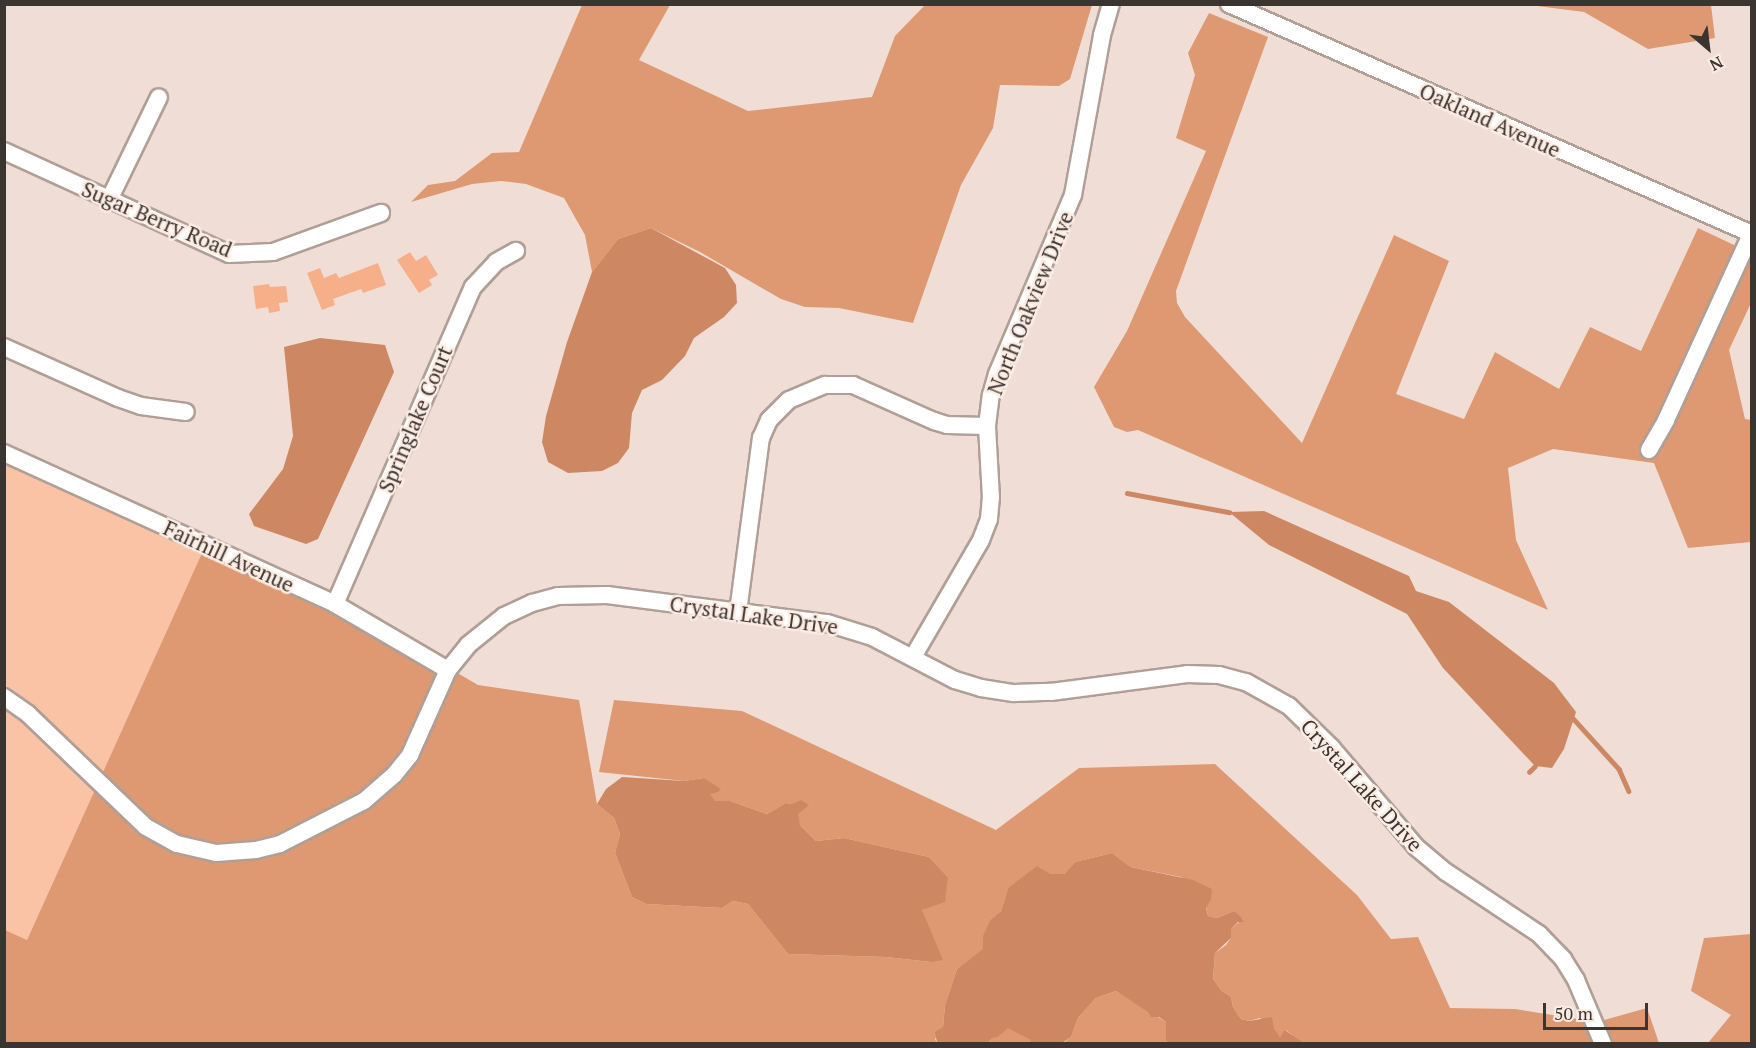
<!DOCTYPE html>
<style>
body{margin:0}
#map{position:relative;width:1756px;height:1048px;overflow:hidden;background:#f0ded6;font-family:"PT Serif",serif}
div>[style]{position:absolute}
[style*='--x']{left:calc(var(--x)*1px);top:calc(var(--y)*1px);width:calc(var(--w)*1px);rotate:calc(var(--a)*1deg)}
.green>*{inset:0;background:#fac3a6}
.forest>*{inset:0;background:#de9973}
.water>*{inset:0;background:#cd8863}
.stream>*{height:4.5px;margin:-2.25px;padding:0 2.25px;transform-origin:2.25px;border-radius:2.25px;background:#cd8863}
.building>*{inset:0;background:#f6af89}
.roads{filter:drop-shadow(2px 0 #af9f97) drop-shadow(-2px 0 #af9f97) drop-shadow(0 2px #af9f97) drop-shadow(0 -2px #af9f97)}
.minor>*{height:16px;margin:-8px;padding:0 8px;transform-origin:8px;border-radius:8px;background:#fff}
span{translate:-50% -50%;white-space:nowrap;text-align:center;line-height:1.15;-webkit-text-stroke:5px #fdece3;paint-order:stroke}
.street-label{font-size:21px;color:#3b3531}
.frame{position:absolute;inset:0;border:6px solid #3b3531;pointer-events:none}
.north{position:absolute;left:1678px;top:18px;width:60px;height:60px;-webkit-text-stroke:4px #fdece3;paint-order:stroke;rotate:152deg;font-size:16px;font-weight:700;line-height:24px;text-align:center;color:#3b3531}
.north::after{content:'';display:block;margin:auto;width:21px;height:27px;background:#3b3531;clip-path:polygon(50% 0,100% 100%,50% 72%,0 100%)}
.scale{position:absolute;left:1543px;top:1003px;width:105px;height:27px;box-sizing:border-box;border:3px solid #3b3531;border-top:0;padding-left:8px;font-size:18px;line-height:21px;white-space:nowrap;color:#3b3531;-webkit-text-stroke:4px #fdece3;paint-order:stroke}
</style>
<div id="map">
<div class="green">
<div style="clip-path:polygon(4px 444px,207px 542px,27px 940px,4px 930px)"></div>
</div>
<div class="forest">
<div style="clip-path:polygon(582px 5px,670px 5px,639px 60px,748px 111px,872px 97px,895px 36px,925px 5px,1092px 5px,1070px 79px,1059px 86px,1000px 85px,993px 128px,961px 185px,913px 323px,839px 308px,805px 307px,781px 299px,700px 252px,651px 228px,618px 239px,592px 272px,585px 235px,564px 198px,526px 184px,501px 181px,472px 184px,411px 202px,428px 185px,455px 181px,492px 153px,519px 152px)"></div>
<div style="clip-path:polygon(1529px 5px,1711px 5px,1715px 38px,1648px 49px,1584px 12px)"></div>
<div style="clip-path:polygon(1209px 13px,1268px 37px,1176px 291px,1177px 303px,1185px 317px,1302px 443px,1394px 235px,1449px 261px,1396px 394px,1464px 419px,1495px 352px,1559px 389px,1590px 327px,1641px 351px,1698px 228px,1751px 253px,1751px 303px,1729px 350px,1745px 419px,1751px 420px,1751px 542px,1688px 548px,1654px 463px,1553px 449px,1508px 468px,1516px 540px,1548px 610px,1138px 430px,1127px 432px,1114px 427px,1094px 387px,1127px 331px,1206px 151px,1176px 138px,1195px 75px,1188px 53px)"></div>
<div style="clip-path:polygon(207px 542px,307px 585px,478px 685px,579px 700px,597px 804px,614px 818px,620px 834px,615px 853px,632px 897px,646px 904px,722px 908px,733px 901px,748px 904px,788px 954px,886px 957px,931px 962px,922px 910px,948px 877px,929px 857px,844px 838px,816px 841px,800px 825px,792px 804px,786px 803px,767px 814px,730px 801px,715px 801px,710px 797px,704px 778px,684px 781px,599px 772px,614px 700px,742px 711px,996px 830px,1079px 768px,1215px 764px,1357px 895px,1391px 939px,1418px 937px,1450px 1008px,1515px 1009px,1597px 1022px,1647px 1008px,1659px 1043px,1304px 1044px,1286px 1030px,1280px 1037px,1260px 1018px,1249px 1021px,1241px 1019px,1233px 1007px,1231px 997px,1222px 991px,1213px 979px,1215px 953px,1226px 945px,1231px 938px,1231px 929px,1239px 922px,1234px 911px,1217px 918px,1208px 916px,1206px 907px,1211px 900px,1181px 877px,1131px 867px,1112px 853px,1075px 862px,1064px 874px,1050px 874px,1008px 888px,1001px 911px,991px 919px,984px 949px,957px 969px,945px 1005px,943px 1027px,935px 1039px,937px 1043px,5px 1044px,5px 930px,27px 940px)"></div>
<div style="clip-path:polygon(1751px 934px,1751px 1043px,1708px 1043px,1731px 1015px,1691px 991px,1704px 938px)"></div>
<div style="clip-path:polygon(1116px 991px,1166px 1022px,1166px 1041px,1169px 1043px,1062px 1044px,1071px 1037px,1078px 1018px,1096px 998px)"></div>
<div style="clip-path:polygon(1008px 1027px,1015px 1029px,1032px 1040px,1029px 1043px,988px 1044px,992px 1037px,998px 1037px)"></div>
</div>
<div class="water">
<div style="clip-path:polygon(651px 228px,725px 268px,736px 285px,737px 303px,724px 317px,694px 338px,685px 356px,662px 380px,642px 390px,632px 413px,629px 448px,618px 463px,602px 471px,568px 473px,548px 462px,542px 442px,546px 416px,567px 342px,592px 272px,618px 239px)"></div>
<div style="clip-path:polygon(320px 338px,385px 345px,394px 372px,318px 539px,306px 544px,254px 526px,249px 514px,283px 469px,293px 436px,284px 347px)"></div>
<div style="clip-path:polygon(1264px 511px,1409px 576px,1416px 591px,1449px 602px,1554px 683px,1576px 712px,1564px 749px,1552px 768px,1535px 766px,1443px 668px,1407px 614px,1269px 545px,1229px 512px)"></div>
<div style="clip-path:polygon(622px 777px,684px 781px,704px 778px,721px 789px,718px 792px,710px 794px,715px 801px,730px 801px,767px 814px,786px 803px,792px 804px,801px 800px,809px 805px,798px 814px,800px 825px,816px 841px,844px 838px,929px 857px,948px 877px,945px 902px,922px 910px,943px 960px,931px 962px,886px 957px,788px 954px,748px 904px,733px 901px,722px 908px,646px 904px,632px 897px,615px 853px,620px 834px,614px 818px,597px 804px,606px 789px)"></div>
<div style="clip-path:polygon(1112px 853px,1131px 867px,1193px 880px,1212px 889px,1211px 900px,1206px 908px,1208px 916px,1217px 918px,1234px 911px,1240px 916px,1244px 922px,1238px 922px,1231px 929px,1231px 938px,1215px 953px,1213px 979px,1222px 991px,1231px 997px,1233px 1007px,1241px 1019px,1249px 1021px,1272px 1017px,1274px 1029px,1280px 1037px,1285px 1030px,1304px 1043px,1169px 1043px,1166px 1041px,1166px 1022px,1159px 1017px,1151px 1017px,1148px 1012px,1116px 991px,1096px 998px,1078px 1018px,1071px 1037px,1062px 1043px,1029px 1043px,1031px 1040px,1008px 1028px,998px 1037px,992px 1038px,988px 1043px,937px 1043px,935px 1032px,943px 1027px,945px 1005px,957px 969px,983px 949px,983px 936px,991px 919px,1001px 911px,1008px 888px,1037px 866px,1050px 874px,1064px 874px,1075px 862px)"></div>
</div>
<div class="stream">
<div style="--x:1127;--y:493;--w:104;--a:10.6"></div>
<div style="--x:1571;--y:716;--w:72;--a:47.8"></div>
<div style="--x:1619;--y:769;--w:24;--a:66"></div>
<div style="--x:1529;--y:772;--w:8;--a:-45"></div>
</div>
<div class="building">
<div style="clip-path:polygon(410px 252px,416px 261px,426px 255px,438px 275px,429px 280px,432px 285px,419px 293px,397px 260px)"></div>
<div style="clip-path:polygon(378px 263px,386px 285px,363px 293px,361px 289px,333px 299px,335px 305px,322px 310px,307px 273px,320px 268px,324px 278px,336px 273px,339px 278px)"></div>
<div style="clip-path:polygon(269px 284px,270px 287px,286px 286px,288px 302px,279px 303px,280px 311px,269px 313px,268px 307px,256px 309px,253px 286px)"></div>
</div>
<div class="roads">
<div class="minor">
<div style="--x:1229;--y:4;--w:571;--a:23.74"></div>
<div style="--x:4;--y:151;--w:247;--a:24.6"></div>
<div style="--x:229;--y:254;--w:44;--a:-2.6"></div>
<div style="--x:273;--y:252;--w:115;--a:-19.9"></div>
<div style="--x:109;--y:200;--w:114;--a:-64.1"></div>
<div style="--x:4;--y:347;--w:125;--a:24.1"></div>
<div style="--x:118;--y:398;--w:24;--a:19"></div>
<div style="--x:141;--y:406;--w:45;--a:7.6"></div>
<div style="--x:1649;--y:450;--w:34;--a:-60"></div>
<div style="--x:1666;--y:420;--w:205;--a:-65.4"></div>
<div style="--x:4;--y:453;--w:364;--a:24.5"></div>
<div style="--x:335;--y:604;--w:131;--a:30.3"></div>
<div style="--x:335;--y:604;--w:346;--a:-66.5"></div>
<div style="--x:473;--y:287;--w:34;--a:-47"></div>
<div style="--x:496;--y:262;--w:23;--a:-29"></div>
<div style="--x:738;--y:612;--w:176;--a:-82.5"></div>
<div style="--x:761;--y:438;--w:20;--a:-66"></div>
<div style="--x:769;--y:420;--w:28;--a:-45"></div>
<div style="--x:789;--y:400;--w:39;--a:-23"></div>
<div style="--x:825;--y:385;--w:28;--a:0"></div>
<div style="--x:853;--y:385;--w:89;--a:24"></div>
<div style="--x:934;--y:421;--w:14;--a:17"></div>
<div style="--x:947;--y:425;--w:40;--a:1.4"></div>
<div style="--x:913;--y:657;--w:135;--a:-59.8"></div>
<div style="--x:981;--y:540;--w:22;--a:-69"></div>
<div style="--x:989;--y:519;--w:21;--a:-85"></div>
<div style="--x:991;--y:498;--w:72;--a:-93.2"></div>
<div style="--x:987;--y:426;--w:31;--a:-83"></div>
<div style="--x:991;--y:395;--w:22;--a:-74"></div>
<div style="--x:997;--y:374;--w:194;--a:-67"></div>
<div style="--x:1073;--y:195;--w:163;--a:-79.7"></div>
<div style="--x:1102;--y:35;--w:32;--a:-74"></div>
<div style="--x:4;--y:697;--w:29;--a:35"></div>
<div style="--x:28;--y:714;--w:163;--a:43.8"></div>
<div style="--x:146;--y:827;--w:35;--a:29"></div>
<div style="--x:177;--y:844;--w:40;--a:13"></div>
<div style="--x:216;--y:853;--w:40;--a:-4.3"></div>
<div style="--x:256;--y:850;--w:25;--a:-14"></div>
<div style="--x:280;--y:844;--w:94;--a:-27.1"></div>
<div style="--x:364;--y:801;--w:40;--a:-41"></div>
<div style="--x:394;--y:775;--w:26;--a:-51"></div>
<div style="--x:410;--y:755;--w:93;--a:-65.9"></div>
<div style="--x:448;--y:670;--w:32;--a:-51"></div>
<div style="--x:468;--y:645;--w:46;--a:-38.9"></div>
<div style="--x:504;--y:616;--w:31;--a:-25"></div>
<div style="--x:532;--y:603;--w:27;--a:-15"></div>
<div style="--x:558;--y:596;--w:49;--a:-1.2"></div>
<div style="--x:607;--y:595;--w:222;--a:7.3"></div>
<div style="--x:827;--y:623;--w:47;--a:17.3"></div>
<div style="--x:872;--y:637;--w:93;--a:27.4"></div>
<div style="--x:955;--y:680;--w:27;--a:17"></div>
<div style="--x:981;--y:688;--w:33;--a:9"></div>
<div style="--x:1014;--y:693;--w:37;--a:-2"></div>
<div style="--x:1051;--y:692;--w:137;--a:-7.5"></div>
<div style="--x:1187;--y:674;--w:32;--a:2"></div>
<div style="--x:1219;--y:675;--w:28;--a:15"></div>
<div style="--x:1246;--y:682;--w:49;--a:29.2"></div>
<div style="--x:1289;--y:706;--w:59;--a:44.3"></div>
<div style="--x:1331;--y:747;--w:131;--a:49.6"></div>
<div style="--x:1416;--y:847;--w:39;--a:40"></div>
<div style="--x:1446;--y:872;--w:112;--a:33.7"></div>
<div style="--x:1539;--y:934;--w:35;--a:46"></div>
<div style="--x:1563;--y:959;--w:25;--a:58"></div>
<div style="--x:1576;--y:980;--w:69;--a:67.1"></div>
</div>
</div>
<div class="street-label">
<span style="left:1490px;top:120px;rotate:24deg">Oakland Avenue</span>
<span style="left:157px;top:219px;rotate:23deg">Sugar Berry Road</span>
<span style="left:1030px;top:303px;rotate:-68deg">North Oakview Drive</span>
<span style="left:415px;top:419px;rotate:-67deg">Springlake Court</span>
<span style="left:229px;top:556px;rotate:25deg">Fairhill Avenue</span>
<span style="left:754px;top:615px;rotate:8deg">Crystal Lake Drive</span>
<span style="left:1362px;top:785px;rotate:48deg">Crystal Lake Drive</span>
</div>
<div class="frame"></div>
<div class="north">N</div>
<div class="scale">50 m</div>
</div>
